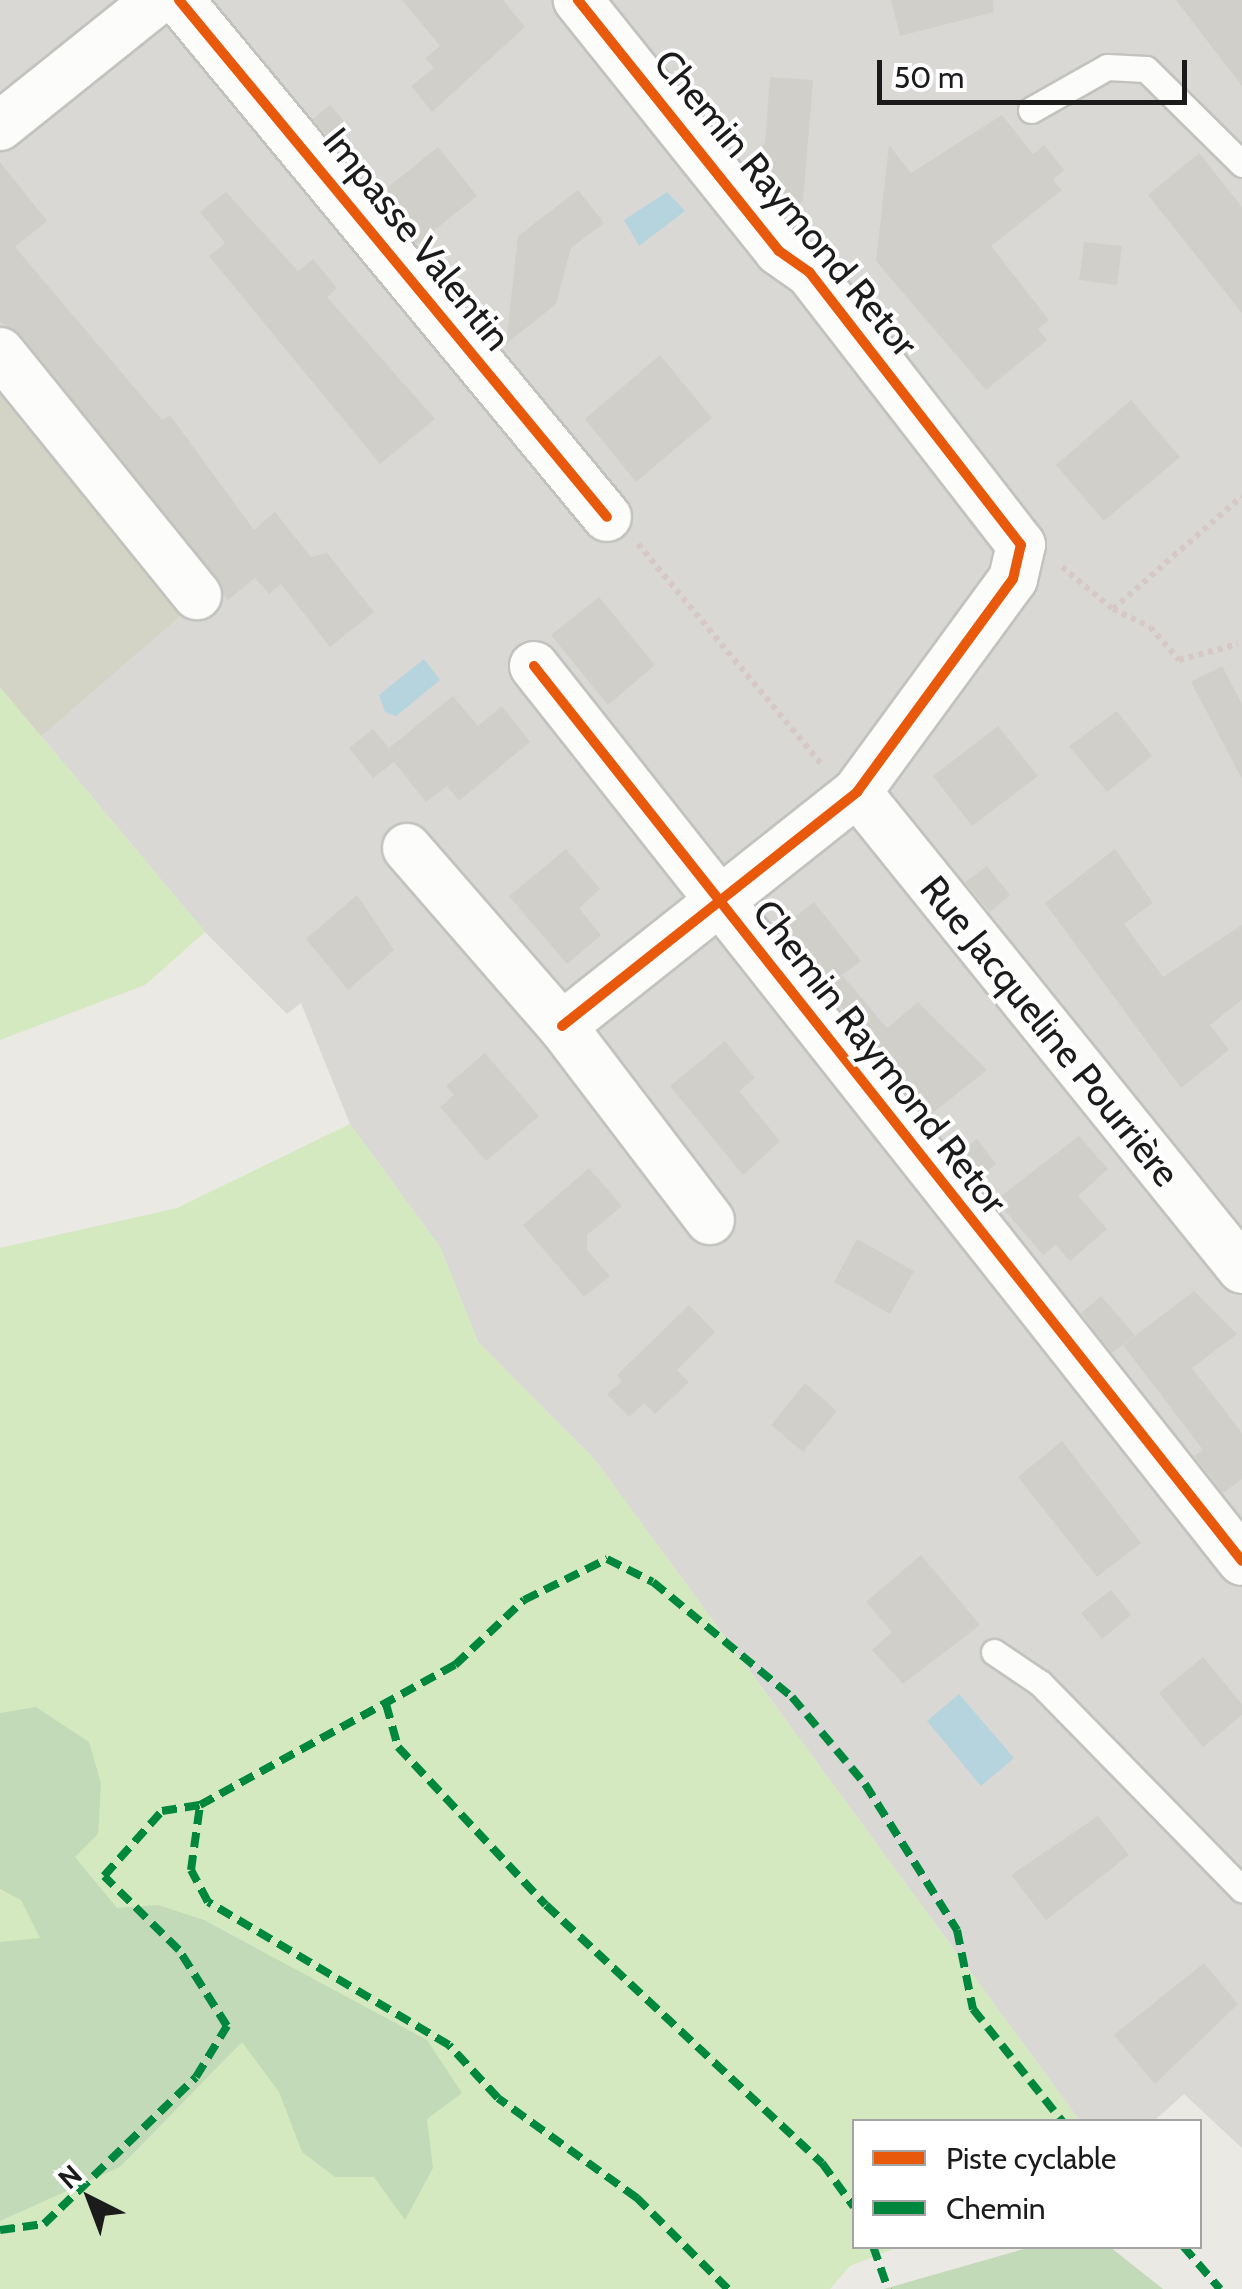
<!DOCTYPE html>
<meta charset="utf-8">
<style>
body{margin:0}
#map{position:relative;width:1242px;height:2289px;overflow:hidden;background:#eae9e3;font-family:Cabin,sans-serif}
div>[style]{position:absolute}
[style*='--x']{left:calc(var(--x)*1px);top:calc(var(--y)*1px);width:calc(var(--w)*1px);rotate:calc(var(--a)*1deg)}
.residential>*{inset:0;background:#d9d8d5}
.construction>*{inset:0;background:#d3d4c5}
.grass>*{inset:0;background:#d4e9c0}
.forest>*{inset:0;background:#c2dab8}
.parking>*{inset:0;background:#d8d8d5}
.water>*{inset:0;background:#b6d4de}
.building>*{inset:0;background:#d1cfca}
.path>*{height:6px;margin-top:-3px;transform-origin:0;background:repeating-linear-gradient(90deg,#d6c8c4 0 5px,transparent 0 10px)}
.roads{filter:drop-shadow(2px 0 #c2c2bf) drop-shadow(-2px 0 #c2c2bf) drop-shadow(0 2px #c2c2bf) drop-shadow(0 -2px #c2c2bf)}
.service>*{height:25px;margin:-12.5px;padding:0 12.5px;transform-origin:12.5px;border-radius:12.5px;background:#fcfcfb}
.minor>*{height:48px;margin:-24px;padding:0 24px;transform-origin:24px;border-radius:24px;background:#fcfcfb}
.quiet>*{height:8px;margin-top:-4px;transform-origin:0;background:repeating-linear-gradient(90deg,#00873e 0 15px,transparent 0 23px)}
.cycleway>*{height:10px;margin:-5px;padding:0 5px;transform-origin:5px;border-radius:5px;background:#e8590c}
span{translate:-50% -50%;white-space:nowrap;text-align:center;line-height:1.15;-webkit-text-stroke:8px #fff;paint-order:stroke}
.street-label{font-size:38px;color:#1b1b1b}
.legend{position:absolute;left:852px;top:2119px;width:350px;height:130px;box-sizing:border-box;background:#fff;border:2px solid #a4a4a4;margin:0;padding:12px 18px;list-style:none;font-size:30px;color:#1b1b1b}
.legend li{display:flex;align-items:center;gap:20px;height:50px}
.legend b{width:50px;border:2px solid #a4a4a4}
.north{position:absolute;left:40px;top:2149px;width:100px;height:100px;-webkit-text-stroke:8px #fff;paint-order:stroke;rotate:318deg;font-size:28px;font-weight:700;line-height:40px;text-align:center;color:#1b1b1b}
.north::after{content:'';display:block;margin:auto;width:35px;height:45px;background:#1b1b1b;clip-path:polygon(50% 0,100% 100%,50% 72%,0 100%)}
.scale{position:absolute;left:877px;top:60px;width:310px;height:45px;box-sizing:border-box;border:5px solid #1b1b1b;border-top:0;padding-left:12px;font-size:30px;line-height:35px;white-space:nowrap;color:#1b1b1b;-webkit-text-stroke:8px #fff;paint-order:stroke}
</style>
<div id="map">
<div class="residential">
<div style="clip-path:polygon(0 0,1242px 0,1242px 2148px,1184px 2094px,1154px 2121px,1080px 2121px,595px 1460px,478px 1342px,440px 1247px,350px 1124px,301px 1003px,287px 1014px,205px 932px,0 687px)"></div>
</div>
<div class="construction">
<div style="clip-path:polygon(0 381px,187px 610px,38px 739px,0 693px)"></div>
</div>
<div class="grass">
<div style="clip-path:polygon(0 687px,205px 932px,145px 985px,0 1040px)"></div>
<div style="clip-path:polygon(350px 1124px,440px 1247px,478px 1342px,595px 1460px,1080px 2121px,854px 2122px,854px 2246px,898px 2247px,850px 2266px,830px 2289px,0 2289px,0 1248px,177px 1208px)"></div>
</div>
<div class="forest">
<div style="clip-path:polygon(36px 1707px,89px 1742px,101px 1783px,98px 1834px,75px 1857px,117px 1908px,158px 1905px,204px 1920px,427px 2040px,462px 2093px,427px 2119px,433px 2168px,405px 2220px,374px 2177px,335px 2177px,302px 2152px,279px 2092px,242px 2042px,120px 2167px,0 2221px,0 1942px,40px 1938px,21px 1900px,0 1889px,0 1713px)"></div>
<div style="clip-path:polygon(1031px 2247px,1110px 2247px,1163px 2289px,884px 2289px)"></div>
</div>
<div class="parking">
<div style="clip-path:polygon(836px 250px,981px 428px,952px 451px,809px 272px)"></div>
</div>
<div class="water">
<div style="clip-path:polygon(667px 192px,685px 211px,639px 246px,624px 220px)"></div>
<div style="clip-path:polygon(424px 659px,440px 680px,396px 716px,385px 712px,379px 695px)"></div>
<div style="clip-path:polygon(959px 1694px,1014px 1758px,981px 1786px,927px 1721px)"></div>
</div>
<div class="building">
<div style="clip-path:polygon(402px 0,503px 0,525px 27px,432px 112px,411px 86px,434px 68px,425px 58px,440px 46px)"></div>
<div style="clip-path:polygon(891px 0,993px 0,994px 12px,900px 36px)"></div>
<div style="clip-path:polygon(1176px 0,1242px 0,1242px 86px,1195px 25px)"></div>
<div style="clip-path:polygon(770px 77px,813px 80px,803px 201px,785px 214px,753px 175px,763px 167px,753px 154px,765px 143px)"></div>
<div style="clip-path:polygon(330px 105px,351px 129px,333px 143px,313px 119px)"></div>
<div style="clip-path:polygon(1002px 115px,1033px 154px,1044px 145px,1064px 170px,1053px 180px,1062px 190px,991px 246px,1049px 320px,1038px 329px,1047px 340px,986px 390px,876px 261px,889px 145px,911px 173px)"></div>
<div style="clip-path:polygon(438px 147px,477px 196px,417px 244px,377px 196px)"></div>
<div style="clip-path:polygon(1199px 153px,1242px 207px,1242px 313px,1148px 195px)"></div>
<div style="clip-path:polygon(0 162px,47px 221px,15px 247px,162px 420px,170px 415px,254px 530px,275px 512px,311px 557px,327px 553px,374px 612px,330px 647px,281px 584px,269px 594px,255px 578px,228px 600px,21px 335px,0 322px)"></div>
<div style="clip-path:polygon(578px 190px,604px 223px,571px 248px,556px 304px,506px 344px,518px 236px)"></div>
<div style="clip-path:polygon(226px 192px,298px 271px,313px 259px,337px 288px,327px 297px,435px 419px,380px 464px,209px 256px,225px 243px,200px 212px)"></div>
<div style="clip-path:polygon(1084px 242px,1122px 246px,1117px 285px,1079px 280px)"></div>
<div style="clip-path:polygon(660px 355px,712px 418px,636px 482px,585px 419px)"></div>
<div style="clip-path:polygon(1131px 400px,1180px 457px,1104px 521px,1056px 465px)"></div>
<div style="clip-path:polygon(599px 597px,655px 665px,608px 705px,551px 635px)"></div>
<div style="clip-path:polygon(1222px 666px,1242px 704px,1242px 779px,1191px 682px)"></div>
<div style="clip-path:polygon(453px 696px,478px 726px,502px 706px,530px 742px,459px 801px,447px 786px,426px 802px,394px 762px,373px 778px,349px 748px,373px 729px,389px 748px)"></div>
<div style="clip-path:polygon(1117px 711px,1152px 756px,1107px 792px,1069px 746px)"></div>
<div style="clip-path:polygon(998px 726px,1038px 776px,972px 826px,933px 776px)"></div>
<div style="clip-path:polygon(566px 849px,600px 889px,579px 908px,601px 935px,567px 964px,509px 896px)"></div>
<div style="clip-path:polygon(1115px 849px,1153px 903px,1124px 924px,1163px 977px,1242px 925px,1242px 1000px,1210px 1025px,1229px 1050px,1181px 1088px,1045px 903px)"></div>
<div style="clip-path:polygon(987px 866px,1010px 895px,990px 912px,965px 882px)"></div>
<div style="clip-path:polygon(357px 895px,394px 950px,348px 990px,306px 939px)"></div>
<div style="clip-path:polygon(814px 902px,861px 961px,842px 975px,887px 1028px,918px 1002px,987px 1070px,930px 1115px,789px 943px,781px 928px)"></div>
<div style="clip-path:polygon(725px 1041px,755px 1078px,739px 1091px,780px 1141px,743px 1175px,670px 1086px)"></div>
<div style="clip-path:polygon(485px 1053px,539px 1116px,486px 1161px,440px 1107px,454px 1095px,446px 1086px)"></div>
<div style="clip-path:polygon(1079px 1136px,1108px 1169px,1078px 1196px,1107px 1229px,1070px 1261px,1056px 1245px,1043px 1255px,996px 1200px)"></div>
<div style="clip-path:polygon(977px 1139px,996px 1164px,976px 1180px,956px 1156px)"></div>
<div style="clip-path:polygon(589px 1168px,622px 1206px,587px 1235px,587px 1250px,610px 1276px,584px 1297px,523px 1225px)"></div>
<div style="clip-path:polygon(857px 1239px,914px 1271px,890px 1314px,834px 1282px)"></div>
<div style="clip-path:polygon(1194px 1291px,1237px 1334px,1192px 1368px,1242px 1433px,1242px 1479px,1223px 1493px,1194px 1456px,1203px 1450px,1123px 1345px)"></div>
<div style="clip-path:polygon(1101px 1296px,1135px 1335px,1112px 1353px,1081px 1313px)"></div>
<div style="clip-path:polygon(689px 1305px,715px 1332px,677px 1370px,689px 1382px,655px 1414px,644px 1403px,629px 1417px,607px 1394px,622px 1381px,617px 1375px)"></div>
<div style="clip-path:polygon(805px 1383px,837px 1411px,803px 1452px,771px 1425px)"></div>
<div style="clip-path:polygon(1062px 1441px,1141px 1543px,1097px 1577px,1018px 1477px)"></div>
<div style="clip-path:polygon(921px 1555px,980px 1625px,903px 1684px,872px 1650px,892px 1632px,866px 1602px)"></div>
<div style="clip-path:polygon(1111px 1590px,1131px 1615px,1102px 1639px,1081px 1613px)"></div>
<div style="clip-path:polygon(1203px 1657px,1242px 1704px,1242px 1715px,1203px 1747px,1159px 1693px)"></div>
<div style="clip-path:polygon(1098px 1816px,1129px 1855px,1046px 1920px,1011px 1875px)"></div>
<div style="clip-path:polygon(1204px 1963px,1238px 2004px,1155px 2084px,1114px 2035px)"></div>
</div>
<div class="path">
<div style="--x:638;--y:544;--w:288;--a:50.2"></div>
<div style="--x:1062;--y:567;--w:66;--a:39.5"></div>
<div style="--x:1113;--y:609;--w:171;--a:-41.2"></div>
<div style="--x:1113;--y:609;--w:41;--a:25.9"></div>
<div style="--x:1150;--y:627;--w:44;--a:48.7"></div>
<div style="--x:1179;--y:660;--w:61;--a:-15.2"></div>
</div>
<div class="roads">
<div class="service">
<div style="--x:1031;--y:110;--w:87;--a:-29.5"></div>
<div style="--x:1107;--y:67;--w:39;--a:3"></div>
<div style="--x:1146;--y:69;--w:135;--a:44.7"></div>
<div style="--x:994;--y:1652;--w:55;--a:34"></div>
<div style="--x:1040;--y:1683;--w:289;--a:45.6"></div>
</div>
<div class="minor">
<div style="--x:179;--y:0;--w:671;--a:50.38"></div>
<div style="--x:0;--y:126;--w:201;--a:-38.7"></div>
<div style="--x:0;--y:352;--w:313;--a:51"></div>
<div style="--x:534;--y:666;--w:1141;--a:51.65"></div>
<div style="--x:857;--y:792;--w:613;--a:51.09"></div>
<div style="--x:407;--y:848;--w:236;--a:49"></div>
<div style="--x:562;--y:1026;--w:244;--a:52.7"></div>
<div style="--x:562;--y:1026;--w:377;--a:-38.4"></div>
<div style="--x:857;--y:792;--w:264;--a:-53.8"></div>
<div style="--x:1013;--y:579;--w:35;--a:-77"></div>
<div style="--x:1021;--y:545;--w:346;--a:-127.8"></div>
<div style="--x:809;--y:272;--w:37;--a:-145"></div>
<div style="--x:779;--y:251;--w:322;--a:-128.7"></div>
</div>
</div>
<div class="quiet">
<div style="--x:386;--y:1704;--w:45;--a:74.4"></div>
<div style="--x:398;--y:1747;--w:216;--a:46.9"></div>
<div style="--x:546;--y:1905;--w:378;--a:43.1"></div>
<div style="--x:822;--y:2163;--w:54;--a:54"></div>
<div style="--x:0;--y:2230;--w:44;--a:-7.8"></div>
<div style="--x:44;--y:2224;--w:211;--a:-44"></div>
<div style="--x:196;--y:2077;--w:60;--a:-58.7"></div>
<div style="--x:227;--y:2026;--w:90;--a:-122.3"></div>
<div style="--x:179;--y:1950;--w:105;--a:-135.4"></div>
<div style="--x:104;--y:1876;--w:87;--a:-48.3"></div>
<div style="--x:162;--y:1811;--w:38;--a:-9"></div>
<div style="--x:873;--y:2246;--w:46;--a:70.8"></div>
<div style="--x:1183;--y:2246;--w:57;--a:49.3"></div>
<div style="--x:728;--y:2289;--w:129;--a:-135"></div>
<div style="--x:637;--y:2198;--w:171;--a:-144.3"></div>
<div style="--x:498;--y:2098;--w:72;--a:-132.8"></div>
<div style="--x:449;--y:2045;--w:280;--a:-149.3"></div>
<div style="--x:208;--y:1902;--w:36;--a:-118"></div>
<div style="--x:191;--y:1870;--w:66;--a:-82.1"></div>
<div style="--x:200;--y:1805;--w:291;--a:-28.8"></div>
<div style="--x:455;--y:1665;--w:95;--a:-43.3"></div>
<div style="--x:524;--y:1600;--w:93;--a:-26.3"></div>
<div style="--x:607;--y:1559;--w:51;--a:26.6"></div>
<div style="--x:653;--y:1582;--w:180;--a:39.6"></div>
<div style="--x:792;--y:1697;--w:114;--a:50"></div>
<div style="--x:865;--y:1784;--w:173;--a:57.8"></div>
<div style="--x:957;--y:1930;--w:81;--a:78.6"></div>
<div style="--x:973;--y:2009;--w:144;--a:51.5"></div>
</div>
<div class="cycleway">
<div style="--x:179;--y:0;--w:671;--a:50.38"></div>
<div style="--x:534;--y:666;--w:1141;--a:51.65"></div>
<div style="--x:562;--y:1026;--w:377;--a:-38.4"></div>
<div style="--x:857;--y:792;--w:264;--a:-53.8"></div>
<div style="--x:1013;--y:579;--w:35;--a:-77"></div>
<div style="--x:1021;--y:545;--w:346;--a:-127.8"></div>
<div style="--x:809;--y:272;--w:37;--a:-145"></div>
<div style="--x:779;--y:251;--w:322;--a:-128.7"></div>
</div>
<div class="street-label">
<span style="left:786px;top:203px;rotate:50deg">Chemin Raymond Retor</span>
<span style="left:417px;top:239px;rotate:51deg">Impasse Valentin</span>
<span style="left:1050px;top:1031px;rotate:51deg">Rue Jacqueline Pourrière</span>
<span style="left:880px;top:1057px;rotate:52deg">Chemin Raymond Retor</span>
</div>
<ul class="legend">
<li><b style="height:12px;background:#e8590c"></b>Piste cyclable</li>
<li><b style="height:12px;background:#00873e"></b>Chemin</li>
</ul>
<div class="north">N</div>
<div class="scale">50 m</div>
</div>
